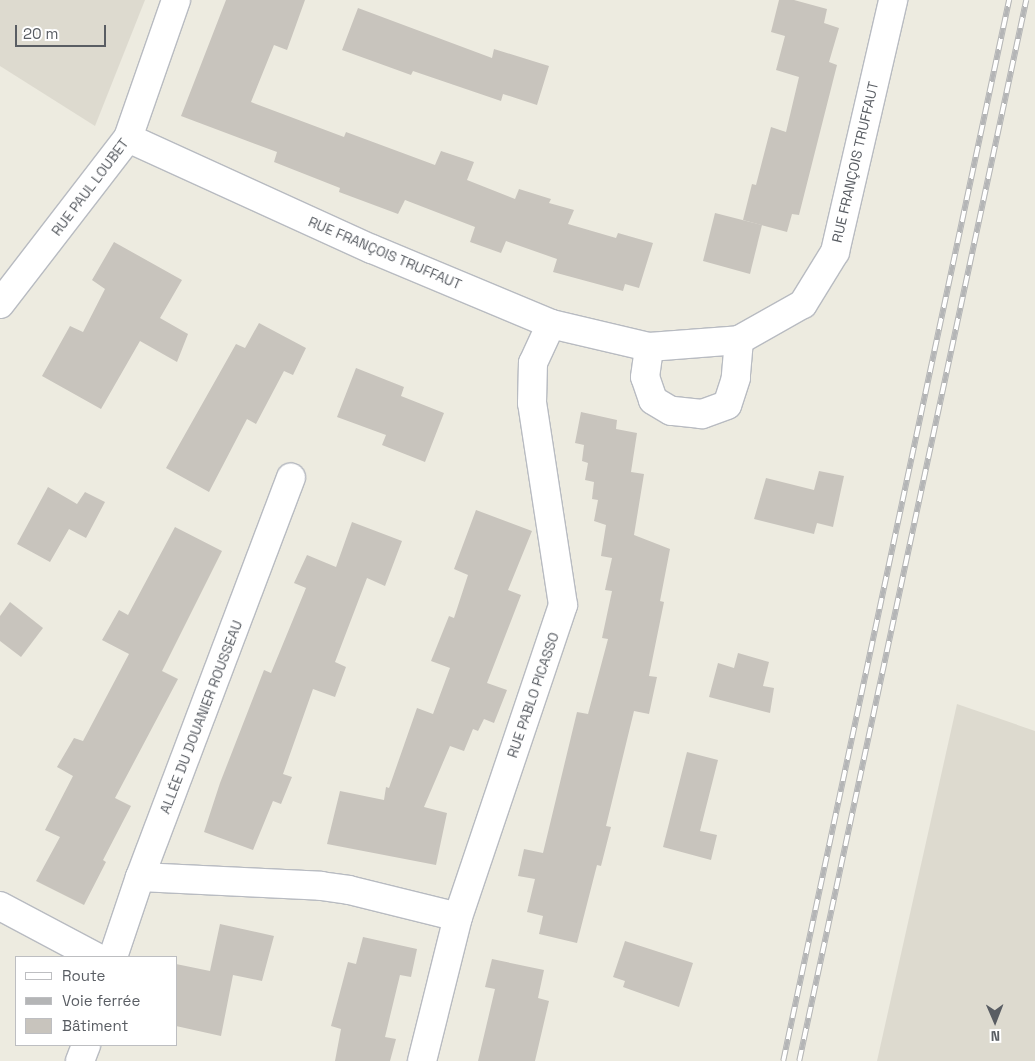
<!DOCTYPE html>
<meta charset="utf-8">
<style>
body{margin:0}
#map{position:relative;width:1035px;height:1061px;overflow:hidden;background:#edebe0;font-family:"Space Grotesk",sans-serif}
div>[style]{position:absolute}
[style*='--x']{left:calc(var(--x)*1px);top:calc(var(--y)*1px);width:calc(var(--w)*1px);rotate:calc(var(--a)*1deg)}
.education>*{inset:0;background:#dddacf}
.building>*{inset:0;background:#c8c4bd}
.roads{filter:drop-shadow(1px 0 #b8bbc1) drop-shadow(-1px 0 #b8bbc1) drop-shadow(0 1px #b8bbc1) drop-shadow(0 -1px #b8bbc1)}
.street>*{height:28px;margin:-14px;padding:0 14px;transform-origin:14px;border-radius:14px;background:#fff}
.secondary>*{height:28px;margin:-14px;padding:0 14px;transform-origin:14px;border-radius:14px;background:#fff}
.rail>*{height:5.5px;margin-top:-2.75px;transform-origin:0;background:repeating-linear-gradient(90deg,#fff 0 11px,#b4b5b6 0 22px);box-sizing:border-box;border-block:1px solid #b4b5b6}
span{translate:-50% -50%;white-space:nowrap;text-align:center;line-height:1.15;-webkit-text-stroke:5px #fff;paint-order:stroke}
.street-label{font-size:14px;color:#595d63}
.legend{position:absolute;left:15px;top:956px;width:162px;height:90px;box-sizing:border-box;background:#fff;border:1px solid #bdbec1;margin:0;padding:6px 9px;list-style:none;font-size:15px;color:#595d63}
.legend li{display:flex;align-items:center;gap:10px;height:25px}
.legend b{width:25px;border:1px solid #bdbec1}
.north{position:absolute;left:970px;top:996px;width:50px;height:50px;-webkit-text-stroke:4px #fff;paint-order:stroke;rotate:179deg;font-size:14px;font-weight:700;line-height:20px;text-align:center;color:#595d63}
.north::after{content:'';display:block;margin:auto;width:18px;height:22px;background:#595d63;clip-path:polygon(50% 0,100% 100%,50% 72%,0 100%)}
.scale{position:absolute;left:15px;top:25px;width:91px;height:22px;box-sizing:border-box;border:2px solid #595d63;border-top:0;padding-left:6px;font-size:15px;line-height:18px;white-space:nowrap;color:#595d63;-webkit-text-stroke:4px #fff;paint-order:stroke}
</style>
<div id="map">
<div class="education">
<div style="clip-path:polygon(0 0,145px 0,95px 126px,0 66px)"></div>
<div style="clip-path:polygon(957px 704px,1035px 731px,1035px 1061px,877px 1061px)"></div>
</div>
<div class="building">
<div style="clip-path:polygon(226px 0,305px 0,287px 50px,274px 45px,251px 102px,344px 137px,346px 132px,435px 165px,441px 151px,474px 162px,467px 180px,515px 199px,519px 189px,551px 199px,549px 203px,574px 210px,568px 224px,616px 238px,618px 233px,653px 243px,639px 288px,625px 284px,623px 291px,553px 272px,557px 259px,506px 241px,501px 253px,470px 242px,475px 227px,405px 200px,398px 214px,339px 192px,340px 188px,274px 162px,277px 152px,181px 116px)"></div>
<div style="clip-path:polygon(779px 0,794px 0,827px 9px,824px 23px,839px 28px,829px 62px,837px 65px,799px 215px,792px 214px,787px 232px,743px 220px,752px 184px,756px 185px,771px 127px,786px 132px,799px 77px,776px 70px,785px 36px,771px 32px)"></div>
<div style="clip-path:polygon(358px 8px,492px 58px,494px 49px,549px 66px,537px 105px,503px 94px,501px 101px,413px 71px,411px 75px,342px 50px)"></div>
<div style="clip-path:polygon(715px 213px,762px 225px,750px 274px,703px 261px)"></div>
<div style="clip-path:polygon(114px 242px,182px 280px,160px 318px,188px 334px,177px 362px,140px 341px,101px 409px,42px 376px,70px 326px,83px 332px,105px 289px,92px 280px)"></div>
<div style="clip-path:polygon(259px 323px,306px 348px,293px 375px,284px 371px,256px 424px,247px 419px,209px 492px,166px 468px,236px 344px,245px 348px)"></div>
<div style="clip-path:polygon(356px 368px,404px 387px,401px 396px,444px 413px,425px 462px,382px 445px,386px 435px,337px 417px)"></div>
<div style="clip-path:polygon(581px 412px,617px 420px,616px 429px,637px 433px,631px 472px,644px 474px,634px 535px,670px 549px,660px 601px,664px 602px,649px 676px,657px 677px,649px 714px,634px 711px,606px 826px,611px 827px,601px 866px,597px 865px,577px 943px,539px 934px,543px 916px,527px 912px,535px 879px,518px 876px,524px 849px,543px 853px,577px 712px,588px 714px,608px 639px,602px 638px,612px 591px,605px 590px,612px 558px,601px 556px,606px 525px,594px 521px,598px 500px,592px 499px,594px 482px,585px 480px,588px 463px,582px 461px,584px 445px,575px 443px)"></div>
<div style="clip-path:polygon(819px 471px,844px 476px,833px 527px,817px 523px,814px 534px,754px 519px,766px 478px,814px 490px)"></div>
<div style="clip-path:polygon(48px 487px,77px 504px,85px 492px,105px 502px,86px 538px,69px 529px,50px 562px,17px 544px)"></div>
<div style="clip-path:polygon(476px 510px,532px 531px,508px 590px,521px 595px,487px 683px,507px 690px,494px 723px,484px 719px,478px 731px,473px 729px,464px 751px,450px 746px,424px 807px,447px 813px,436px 865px,327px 844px,340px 791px,384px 800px,386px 787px,389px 788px,417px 708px,433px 714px,450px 668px,431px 661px,449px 616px,454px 618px,468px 575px,454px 569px)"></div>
<div style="clip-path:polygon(352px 522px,402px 541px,385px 586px,367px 578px,335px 662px,346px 667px,335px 697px,313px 689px,283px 774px,292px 777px,281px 804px,273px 801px,253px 850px,204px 832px,220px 783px,264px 670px,271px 673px,306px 588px,294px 583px,307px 555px,336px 567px)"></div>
<div style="clip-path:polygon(175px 527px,222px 551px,162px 671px,178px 679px,115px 798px,131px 806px,103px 860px,106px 862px,84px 905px,36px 881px,60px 837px,45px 830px,73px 776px,57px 767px,74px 738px,83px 741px,129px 654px,102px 640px,119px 610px,128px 615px)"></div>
<div style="clip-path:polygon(10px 602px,43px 628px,21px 657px,0 641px,0 616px)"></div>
<div style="clip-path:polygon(738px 653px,769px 662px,763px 686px,774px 688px,770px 713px,709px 697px,718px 663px,734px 668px)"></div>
<div style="clip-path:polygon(687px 752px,718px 760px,700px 831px,717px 835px,711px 860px,663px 847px)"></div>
<div style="clip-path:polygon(220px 924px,274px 936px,262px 981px,233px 975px,221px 1036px,176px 1026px,176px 964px,210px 971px)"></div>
<div style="clip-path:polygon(363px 937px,417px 949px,411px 977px,400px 975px,385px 1037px,396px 1039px,390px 1061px,335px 1061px,341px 1029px,331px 1026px,348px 962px,356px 964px)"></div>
<div style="clip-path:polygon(625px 941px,693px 963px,679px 1007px,623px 987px,625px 981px,613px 977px)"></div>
<div style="clip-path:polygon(492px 959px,544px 970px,538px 998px,549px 1001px,535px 1061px,478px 1061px,495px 989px,485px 987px)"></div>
</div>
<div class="roads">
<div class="street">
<div style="--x:128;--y:138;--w:268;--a:24.5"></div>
<div style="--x:372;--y:249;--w:194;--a:22.7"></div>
<div style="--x:551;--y:324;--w:101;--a:13.2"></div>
<div style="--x:649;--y:347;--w:90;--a:-4.4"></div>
<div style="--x:739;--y:340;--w:38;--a:95"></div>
<div style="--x:736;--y:378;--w:28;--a:108"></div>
<div style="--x:727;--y:405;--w:27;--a:160"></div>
<div style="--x:702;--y:414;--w:31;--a:-174"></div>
<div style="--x:671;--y:411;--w:21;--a:-149"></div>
<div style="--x:653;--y:400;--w:24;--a:-109"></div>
<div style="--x:645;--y:377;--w:30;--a:-82"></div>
<div style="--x:739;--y:340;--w:73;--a:-29.4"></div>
<div style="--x:803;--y:304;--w:61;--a:-58.4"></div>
<div style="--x:835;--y:252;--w:259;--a:-77"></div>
<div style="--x:140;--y:877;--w:181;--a:2.8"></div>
<div style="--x:321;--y:886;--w:28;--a:8"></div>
<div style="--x:349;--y:890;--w:112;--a:13.9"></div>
<div style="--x:0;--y:906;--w:109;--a:28"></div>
<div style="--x:113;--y:957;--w:84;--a:-71.4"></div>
<div style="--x:140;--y:877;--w:427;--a:-69.3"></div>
<div style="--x:80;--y:1061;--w:17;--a:-69"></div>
<div style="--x:422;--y:1061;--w:148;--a:-76"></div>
<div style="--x:458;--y:917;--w:329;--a:-71.4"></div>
<div style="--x:563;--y:605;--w:204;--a:-98.7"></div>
<div style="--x:532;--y:403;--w:40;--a:-88.6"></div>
<div style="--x:533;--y:363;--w:43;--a:-65.2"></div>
</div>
<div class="secondary">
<div style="--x:0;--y:304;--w:210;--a:-52.4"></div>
<div style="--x:128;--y:138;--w:146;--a:-70.8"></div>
</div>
</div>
<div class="rail">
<div style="--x:783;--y:1061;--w:1085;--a:-77.98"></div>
<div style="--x:799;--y:1061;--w:1085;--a:-77.92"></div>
</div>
<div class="street-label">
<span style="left:855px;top:162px;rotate:-77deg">RUE FRANÇOIS TRUFFAUT</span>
<span style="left:90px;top:187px;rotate:-53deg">RUE PAUL LOUBET</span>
<span style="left:385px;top:253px;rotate:23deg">RUE FRANÇOIS TRUFFAUT</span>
<span style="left:533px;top:695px;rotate:-71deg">RUE PABLO PICASSO</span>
<span style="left:201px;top:717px;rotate:-69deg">ALLÉE DU DOUANIER ROUSSEAU</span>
</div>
<ul class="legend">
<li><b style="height:6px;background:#fff"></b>Route</li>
<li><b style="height:6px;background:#b4b5b6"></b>Voie ferrée</li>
<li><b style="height:14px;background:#c8c4bd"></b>Bâtiment</li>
</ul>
<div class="north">N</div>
<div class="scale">20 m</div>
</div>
